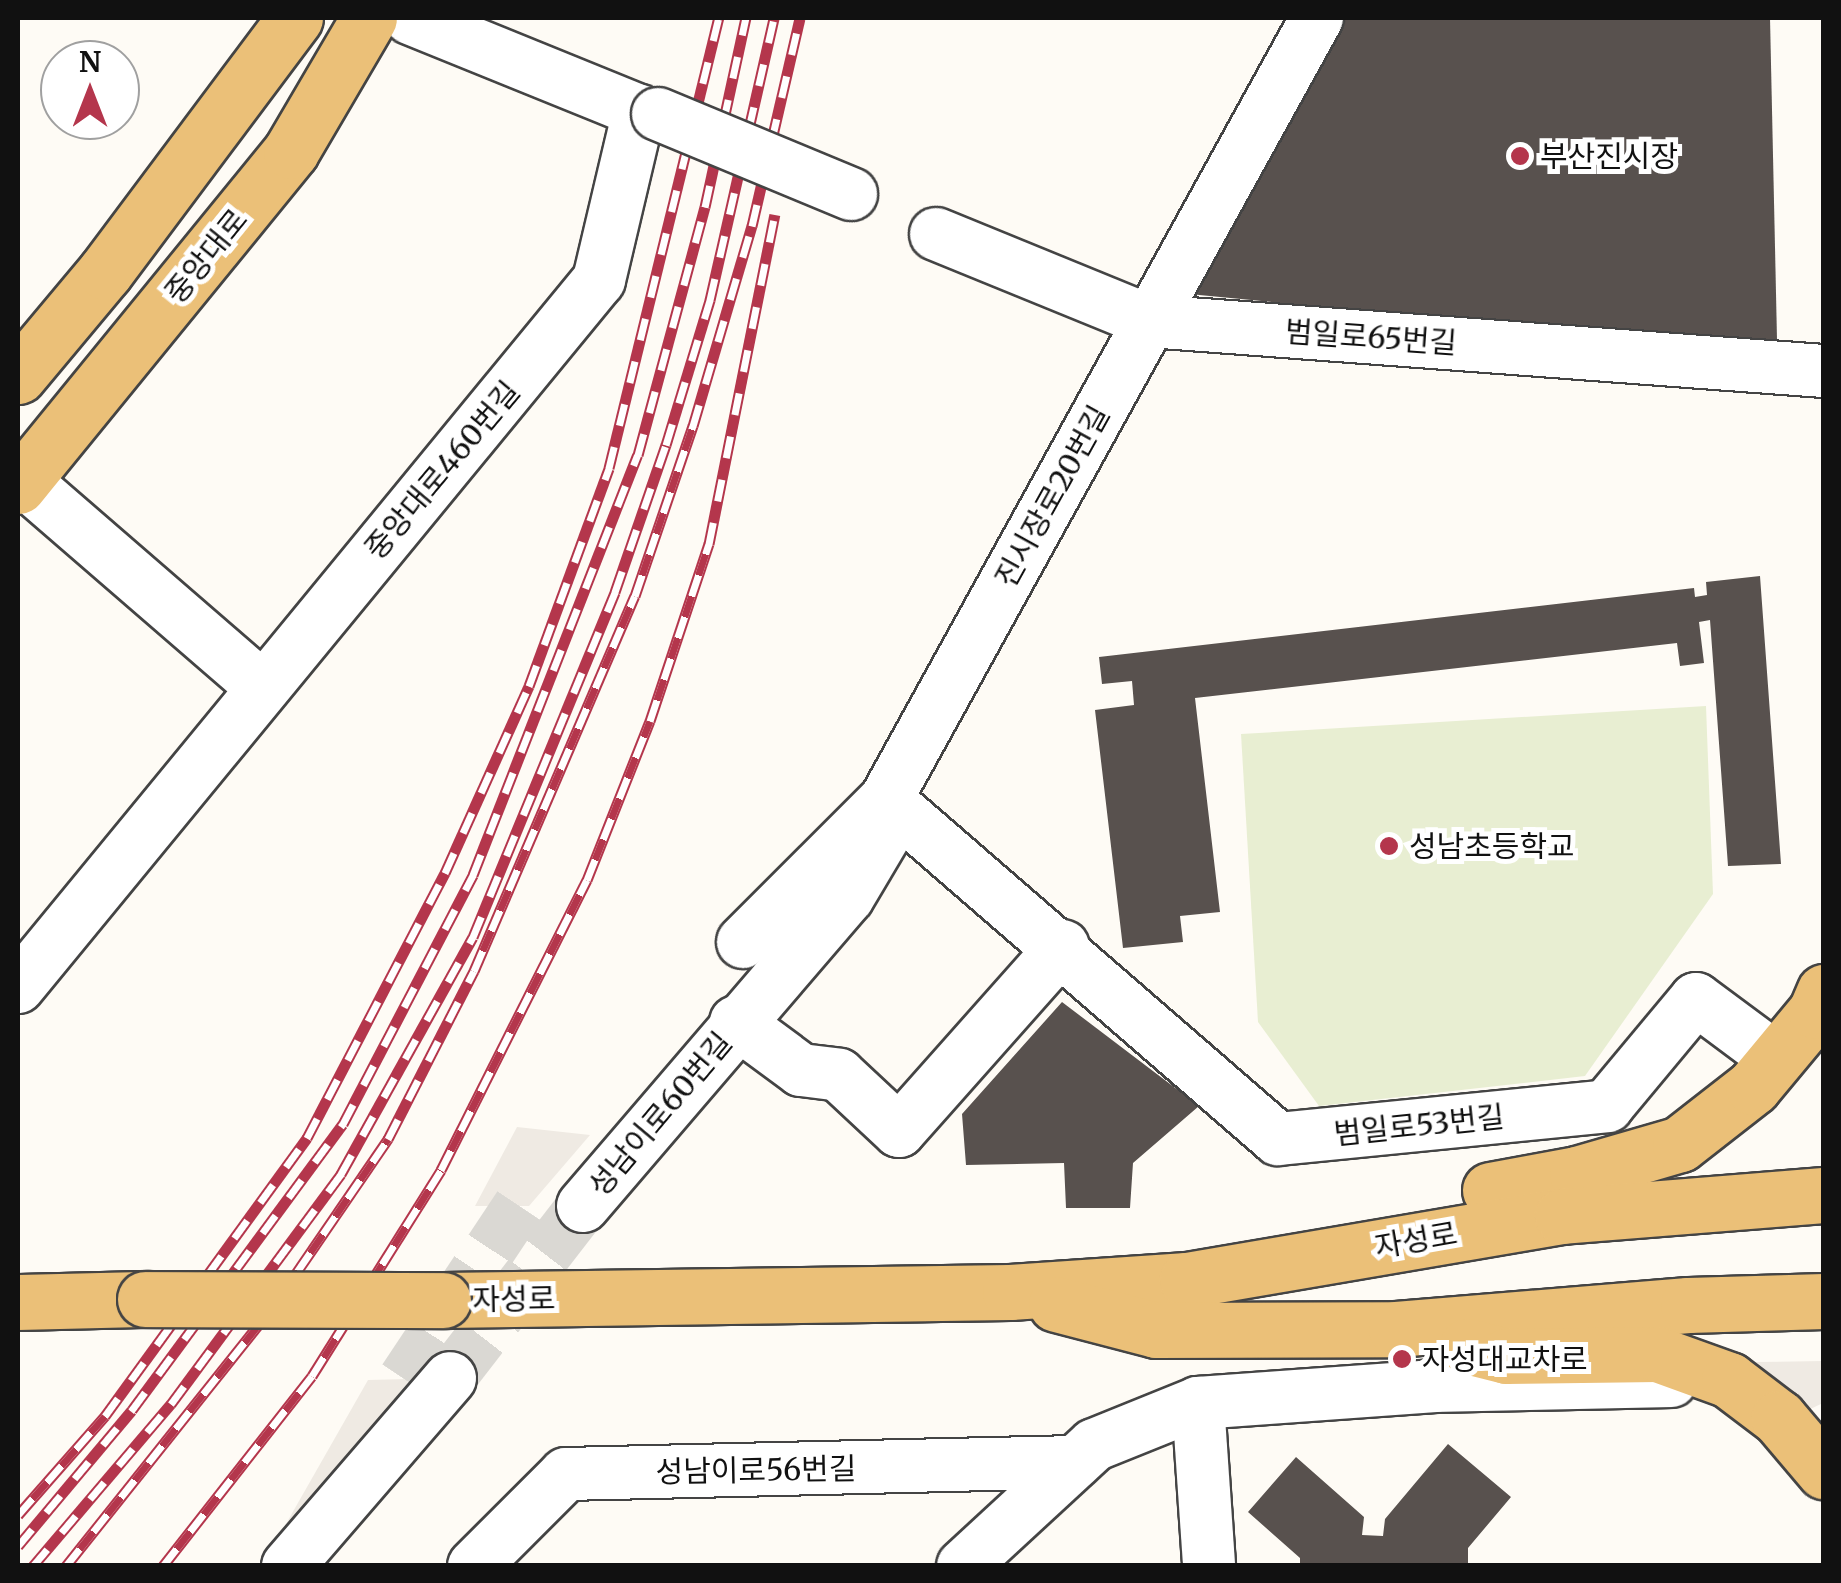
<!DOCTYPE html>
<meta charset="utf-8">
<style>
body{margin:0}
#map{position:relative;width:1841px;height:1583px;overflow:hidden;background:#fefbf5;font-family:Merriweather,"Noto Sans KR",serif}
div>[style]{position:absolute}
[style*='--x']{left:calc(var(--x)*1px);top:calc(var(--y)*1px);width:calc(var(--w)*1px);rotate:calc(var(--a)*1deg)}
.pitch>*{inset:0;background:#e8eed2}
.plaza>*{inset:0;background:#efeae3}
.building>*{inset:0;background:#58514e}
.minor-tunnel>*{height:52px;margin-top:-26px;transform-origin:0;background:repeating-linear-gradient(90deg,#dad8d3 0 52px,transparent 0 78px)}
.roads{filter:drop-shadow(2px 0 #444) drop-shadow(-2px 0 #444) drop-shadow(0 2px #444) drop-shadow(0 -2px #444)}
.minor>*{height:52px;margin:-26px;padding:0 26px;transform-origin:26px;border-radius:26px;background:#fff}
.major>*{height:55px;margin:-27.5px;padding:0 27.5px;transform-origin:27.5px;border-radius:27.5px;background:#ebc078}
.rail>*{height:11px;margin-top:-5.5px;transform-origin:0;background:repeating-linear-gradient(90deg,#fff 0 22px,#b4364c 0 44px);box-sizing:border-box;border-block:2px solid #b4364c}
.bridges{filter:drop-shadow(2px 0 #444) drop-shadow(-2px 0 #444) drop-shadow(0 2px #444) drop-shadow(0 -2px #444)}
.minor-bridge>*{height:52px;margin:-26px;padding:0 26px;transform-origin:26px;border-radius:26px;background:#fff}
.major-bridge>*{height:55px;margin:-27.5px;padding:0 27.5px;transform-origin:27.5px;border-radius:27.5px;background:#ebc078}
.dots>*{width:28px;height:28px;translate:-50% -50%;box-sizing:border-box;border:5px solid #fff;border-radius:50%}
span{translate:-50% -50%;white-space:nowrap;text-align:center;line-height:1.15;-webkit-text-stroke:10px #fff;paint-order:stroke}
.poi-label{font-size:30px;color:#111}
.left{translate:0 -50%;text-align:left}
.street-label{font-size:30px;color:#111}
.frame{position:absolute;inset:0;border:20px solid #111;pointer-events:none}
.north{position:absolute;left:40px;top:40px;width:100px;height:100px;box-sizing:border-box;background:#fff;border:2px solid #a0a0a0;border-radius:50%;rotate:0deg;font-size:28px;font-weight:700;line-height:40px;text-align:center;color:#111}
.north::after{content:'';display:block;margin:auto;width:35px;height:45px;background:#b4364c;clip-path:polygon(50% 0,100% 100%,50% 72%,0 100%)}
</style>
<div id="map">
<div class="pitch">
<div style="clip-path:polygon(1706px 706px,1713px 894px,1585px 1076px,1319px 1106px,1258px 1022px,1241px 734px)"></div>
</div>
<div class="plaza">
<div style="clip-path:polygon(517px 1127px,590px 1135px,529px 1206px,475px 1206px)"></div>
<div style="clip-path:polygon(1823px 1361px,1823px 1403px,1802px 1413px,1755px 1362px)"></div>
<div style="clip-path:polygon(450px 1378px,288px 1565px,262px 1566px,368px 1380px)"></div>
</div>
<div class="building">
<div style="clip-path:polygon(1343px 18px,1770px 18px,1777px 339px,1764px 350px,1189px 294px)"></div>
<div style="clip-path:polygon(1760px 576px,1781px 864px,1728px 866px,1710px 620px,1699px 622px,1704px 663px,1680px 666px,1677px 643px,1195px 698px,1220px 912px,1180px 916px,1183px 942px,1123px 948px,1095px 710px,1134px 705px,1132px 681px,1102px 684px,1099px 657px,1694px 588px,1695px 597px,1707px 595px,1706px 582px)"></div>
<div style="clip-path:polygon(1062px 1002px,1199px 1106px,1133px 1163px,1130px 1208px,1066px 1208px,1064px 1163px,966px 1165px,962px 1114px)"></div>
<div style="clip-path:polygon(1448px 1444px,1511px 1497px,1468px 1548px,1468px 1566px,1300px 1566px,1300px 1558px,1248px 1512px,1296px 1457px,1364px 1517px,1362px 1535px,1383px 1536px,1385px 1519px)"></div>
</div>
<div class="minor-tunnel">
<div style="--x:450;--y:1378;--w:217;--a:-52.3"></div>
<div style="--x:404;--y:1379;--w:208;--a:-56.4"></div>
</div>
<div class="roads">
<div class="minor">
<div style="--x:936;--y:234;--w:230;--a:22.2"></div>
<div style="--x:1149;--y:321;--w:677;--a:4.24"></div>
<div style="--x:23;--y:480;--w:316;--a:40.9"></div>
<div style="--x:886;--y:799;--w:519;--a:40.94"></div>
<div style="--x:1278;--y:1139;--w:331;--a:-5.7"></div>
<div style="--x:1607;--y:1106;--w:139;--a:-50.2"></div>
<div style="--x:1696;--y:999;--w:102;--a:36.6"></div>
<div style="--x:743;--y:942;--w:202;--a:-45"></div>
<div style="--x:886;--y:799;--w:892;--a:-61.11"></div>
<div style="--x:18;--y:987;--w:915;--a:-50.59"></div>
<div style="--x:599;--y:280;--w:174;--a:-76.7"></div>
<div style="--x:639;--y:111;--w:247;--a:-157.9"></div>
<div style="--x:736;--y:1022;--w:81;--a:36.4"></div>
<div style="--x:801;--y:1070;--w:38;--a:7"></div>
<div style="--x:839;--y:1075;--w:82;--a:43"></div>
<div style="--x:899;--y:1131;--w:247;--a:-48.4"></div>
<div style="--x:583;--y:1206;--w:407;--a:-49.4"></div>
<div style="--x:848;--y:897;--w:94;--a:-59.3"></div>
<div style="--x:1198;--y:1403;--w:163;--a:86.1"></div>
<div style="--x:288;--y:1566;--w:248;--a:-49.2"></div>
<div style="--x:474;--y:1566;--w:130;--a:-45"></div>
<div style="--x:566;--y:1474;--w:509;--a:-1.35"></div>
<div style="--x:963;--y:1566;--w:178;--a:-42.7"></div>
<div style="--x:1094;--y:1445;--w:112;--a:-22"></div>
<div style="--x:1198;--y:1403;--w:238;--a:-4.1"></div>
<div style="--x:1435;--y:1386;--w:236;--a:-1.2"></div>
</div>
<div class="major">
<div style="--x:18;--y:376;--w:136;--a:-50.1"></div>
<div style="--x:105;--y:272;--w:317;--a:-53.2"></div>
<div style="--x:18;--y:486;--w:432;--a:-50.8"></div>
<div style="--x:291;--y:151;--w:154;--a:-59.6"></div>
<div style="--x:1490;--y:1190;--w:88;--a:-10.4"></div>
<div style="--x:1577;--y:1174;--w:107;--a:-16.2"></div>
<div style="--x:1680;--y:1144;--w:93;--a:-38"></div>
<div style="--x:1753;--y:1087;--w:99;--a:-50.3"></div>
<div style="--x:1816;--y:1011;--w:21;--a:-67"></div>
<div style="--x:443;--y:1300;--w:567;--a:-0.81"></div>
<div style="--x:1010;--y:1292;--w:177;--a:-3.9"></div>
<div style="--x:1187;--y:1280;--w:380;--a:-9.7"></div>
<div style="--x:1562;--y:1216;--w:263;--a:-4.6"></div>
<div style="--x:18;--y:1302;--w:127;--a:-1.4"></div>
<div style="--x:1056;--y:1304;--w:103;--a:14.6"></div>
<div style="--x:1156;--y:1330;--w:240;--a:-0.2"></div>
<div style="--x:1396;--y:1329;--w:293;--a:-4.7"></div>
<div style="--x:1688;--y:1305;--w:136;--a:-1.7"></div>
<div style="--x:1467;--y:1346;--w:40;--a:14.4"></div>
<div style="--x:1506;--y:1356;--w:151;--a:-0.8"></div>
<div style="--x:1657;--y:1354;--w:77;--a:19.9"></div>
<div style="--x:1729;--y:1380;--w:63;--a:37.2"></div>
<div style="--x:1779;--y:1418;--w:70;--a:49.7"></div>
</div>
</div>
<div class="rail">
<div style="--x:18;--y:1515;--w:132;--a:-48.7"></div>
<div style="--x:105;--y:1416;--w:344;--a:-54"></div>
<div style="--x:307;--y:1138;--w:299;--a:-62.5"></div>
<div style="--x:445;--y:873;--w:205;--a:-65.8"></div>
<div style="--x:529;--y:686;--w:232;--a:-69.8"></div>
<div style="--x:609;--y:468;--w:463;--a:-76.3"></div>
<div style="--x:18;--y:1546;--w:177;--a:-50"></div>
<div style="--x:132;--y:1410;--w:355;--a:-53.6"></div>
<div style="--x:343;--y:1124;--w:281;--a:-62.4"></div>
<div style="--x:473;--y:875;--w:451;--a:-68.6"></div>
<div style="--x:638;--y:455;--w:257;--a:-74.9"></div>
<div style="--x:705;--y:207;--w:193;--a:-77.8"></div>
<div style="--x:33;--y:1566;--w:213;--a:-49.6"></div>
<div style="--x:171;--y:1404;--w:286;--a:-53.5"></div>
<div style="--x:341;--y:1174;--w:271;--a:-60.9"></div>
<div style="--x:473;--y:937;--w:373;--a:-67.6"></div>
<div style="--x:615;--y:592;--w:156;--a:-70.9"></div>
<div style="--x:666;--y:445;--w:152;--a:-73.1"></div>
<div style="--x:710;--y:300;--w:289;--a:-77.2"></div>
<div style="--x:66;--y:1566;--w:332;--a:-51.4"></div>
<div style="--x:273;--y:1307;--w:204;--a:-55.6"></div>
<div style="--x:388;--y:1139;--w:189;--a:-62.9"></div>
<div style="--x:474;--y:971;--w:408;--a:-66.8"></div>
<div style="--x:635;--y:596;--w:180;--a:-71.2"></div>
<div style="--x:693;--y:426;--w:209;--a:-73.6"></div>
<div style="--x:752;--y:226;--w:213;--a:-77"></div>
<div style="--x:163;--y:1566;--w:241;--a:-51.9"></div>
<div style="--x:312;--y:1376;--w:243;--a:-57.9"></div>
<div style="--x:441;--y:1170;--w:325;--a:-63.3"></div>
<div style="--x:587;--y:880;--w:171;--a:-68.4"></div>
<div style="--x:650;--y:721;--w:187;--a:-71.6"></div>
<div style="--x:709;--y:544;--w:336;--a:-78.7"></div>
</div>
<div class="bridges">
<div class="minor-bridge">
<div style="--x:658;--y:114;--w:209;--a:22.5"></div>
</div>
<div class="major-bridge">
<div style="--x:145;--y:1299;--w:298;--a:0.2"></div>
</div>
</div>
<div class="dots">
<div style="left:1520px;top:156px;background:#b4364c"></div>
<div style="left:1389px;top:846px;background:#b4364c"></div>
<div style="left:1402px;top:1359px;background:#b4364c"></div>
</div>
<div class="poi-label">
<span class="left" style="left:1540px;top:156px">부산진시장</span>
<span class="left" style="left:1409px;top:846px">성남초등학교</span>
<span class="left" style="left:1422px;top:1359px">자성대교차로</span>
</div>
<div class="street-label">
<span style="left:206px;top:256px;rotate:-51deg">중앙대로</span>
<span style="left:1371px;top:337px;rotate:4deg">범일로65번길</span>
<span style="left:442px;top:470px;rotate:-50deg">중앙대로460번길</span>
<span style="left:1052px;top:496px;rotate:-61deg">진시장로20번길</span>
<span style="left:660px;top:1114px;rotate:-50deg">성남이로60번길</span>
<span style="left:1419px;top:1125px;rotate:-6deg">범일로53번길</span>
<span style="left:1416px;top:1240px;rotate:-10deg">자성로</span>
<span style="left:514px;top:1299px;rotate:-1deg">자성로</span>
<span style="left:756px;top:1470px;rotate:-1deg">성남이로56번길</span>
</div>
<div class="frame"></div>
<div class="north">N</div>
</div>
